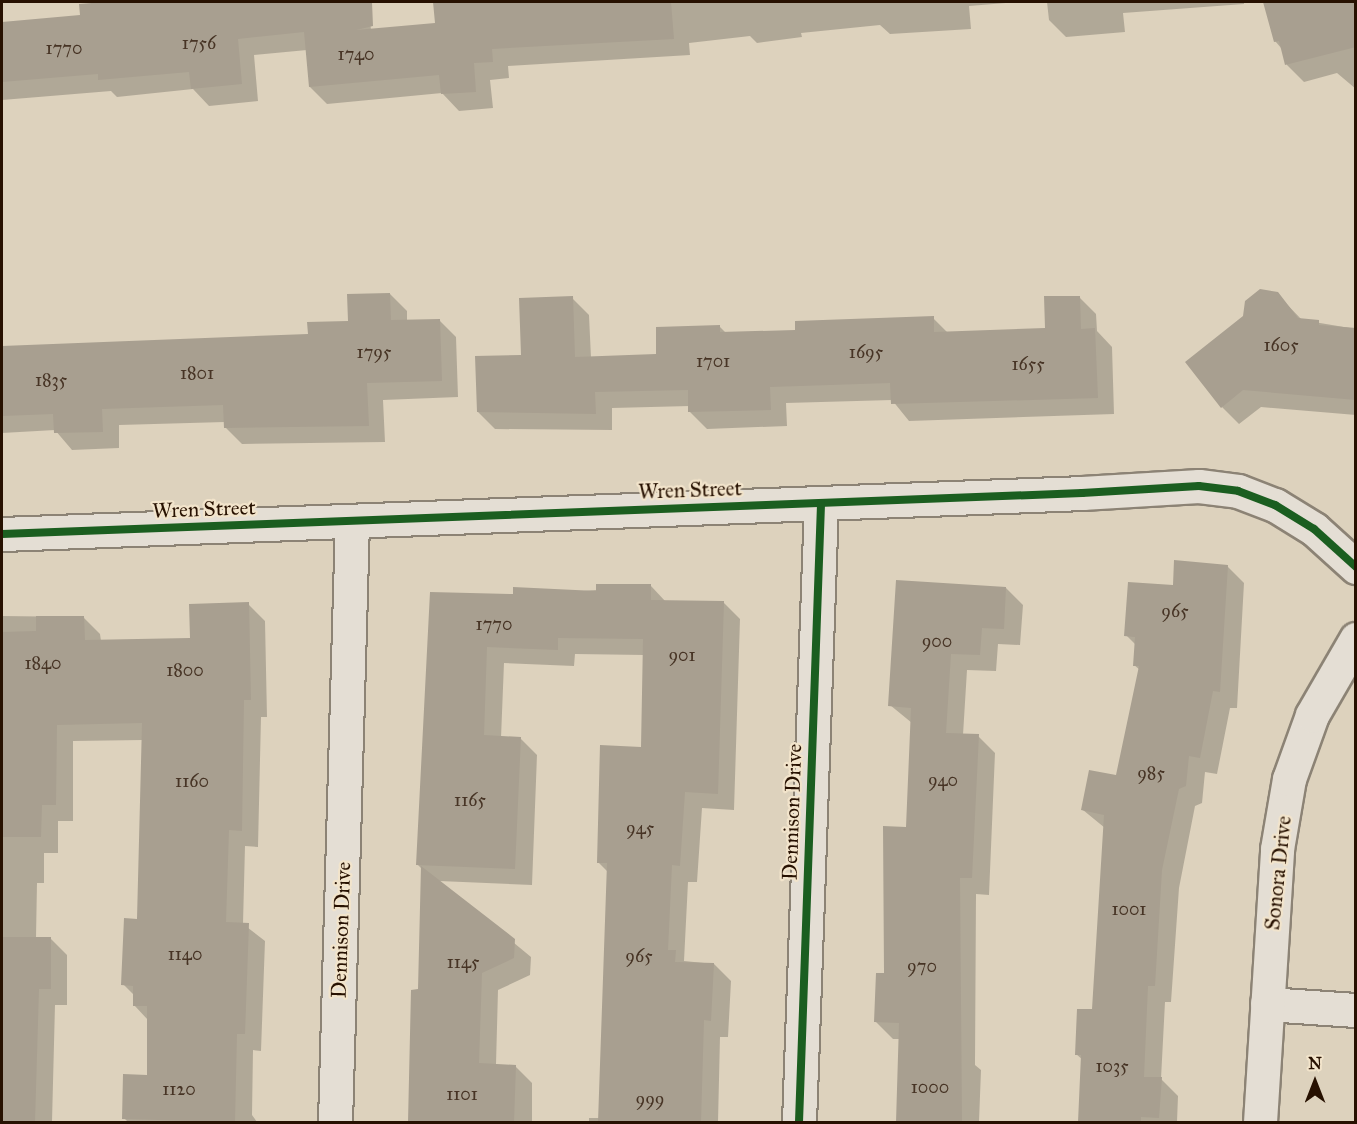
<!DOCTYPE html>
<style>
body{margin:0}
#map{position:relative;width:1357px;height:1124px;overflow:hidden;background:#ddd2bd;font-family:"IM FELL Great Primer",serif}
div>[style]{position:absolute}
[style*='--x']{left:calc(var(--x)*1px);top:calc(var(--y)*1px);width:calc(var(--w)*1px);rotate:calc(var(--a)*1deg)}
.shadow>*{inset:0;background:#0003}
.building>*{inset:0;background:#a89f90}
.roads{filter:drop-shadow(2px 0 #8c8375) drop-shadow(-2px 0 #8c8375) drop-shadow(0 2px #8c8375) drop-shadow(0 -2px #8c8375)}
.minor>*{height:33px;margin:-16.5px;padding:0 16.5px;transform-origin:16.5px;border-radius:16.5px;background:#e4ded4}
.cycleway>*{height:8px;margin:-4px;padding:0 4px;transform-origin:4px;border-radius:4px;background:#1b5e20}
span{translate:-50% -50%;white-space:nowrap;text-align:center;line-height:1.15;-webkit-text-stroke:4.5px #f2e4cb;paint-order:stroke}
.number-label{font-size:18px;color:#473425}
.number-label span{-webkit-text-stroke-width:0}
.street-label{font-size:21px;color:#271101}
.frame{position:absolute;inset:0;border:3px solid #271101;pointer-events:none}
.north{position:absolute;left:1285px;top:1052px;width:60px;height:60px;-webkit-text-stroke:4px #f2e4cb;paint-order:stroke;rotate:0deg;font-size:16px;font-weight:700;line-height:24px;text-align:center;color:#271101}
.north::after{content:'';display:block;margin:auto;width:21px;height:27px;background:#271101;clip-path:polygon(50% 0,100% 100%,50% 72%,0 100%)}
</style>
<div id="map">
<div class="shadow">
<div style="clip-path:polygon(125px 2px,368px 2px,371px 30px,436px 24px,435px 2px,1019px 2px,969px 6px,971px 29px,890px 34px,880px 25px,801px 33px,802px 37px,757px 43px,750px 36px,689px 43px,690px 55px,508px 66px,509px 78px,490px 80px,493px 108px,459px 111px,442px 93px,327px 104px,310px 87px,307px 50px,254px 55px,258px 101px,209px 106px,193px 89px,117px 97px,111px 91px,2px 100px,2px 24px,82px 17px,81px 5px)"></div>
<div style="clip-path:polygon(1047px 2px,1244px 2px,1244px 4px,1123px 13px,1125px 32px,1066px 37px,1049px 20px)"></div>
<div style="clip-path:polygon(1264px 2px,1356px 2px,1356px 89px,1337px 73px,1304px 82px,1287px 65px,1282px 49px,1275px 41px)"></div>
<div style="clip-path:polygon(390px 294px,407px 311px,407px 321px,439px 320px,456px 337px,458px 397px,383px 400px,385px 442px,242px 444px,225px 427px,225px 422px,119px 425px,119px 448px,72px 450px,55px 430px,2px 433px,2px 347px,309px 335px,349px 323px)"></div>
<div style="clip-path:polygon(1277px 294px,1302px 320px,1356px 329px,1356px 415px,1261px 407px,1239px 424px,1222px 407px)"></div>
<div style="clip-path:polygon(1079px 297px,1096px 314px,1097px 331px,1112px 347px,1114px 414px,909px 421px,892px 400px,786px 403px,787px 426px,707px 429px,690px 412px,690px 406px,612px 408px,612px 430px,495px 429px,478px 412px,572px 298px,589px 315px,591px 358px,658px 355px,719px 326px,727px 334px,797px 332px,933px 318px,948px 333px,1047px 330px)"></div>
<div style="clip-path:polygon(1227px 566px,1244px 583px,1237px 708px,1230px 708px,1217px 774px,1205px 772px,1202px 803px,1195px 806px,1179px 888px,1171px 1002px,1165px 1002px,1161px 1079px,1178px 1096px,1177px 1122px,1079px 1122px,1083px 1060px,1076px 1054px,1094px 1010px,1105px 828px,1083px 810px,1117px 777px,1140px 670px,1134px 665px,1136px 645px,1126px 635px,1174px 587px)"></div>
<div style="clip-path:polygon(651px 586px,666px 602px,723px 602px,740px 619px,734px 810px,702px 808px,697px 882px,688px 882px,684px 961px,714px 964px,731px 981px,728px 1037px,720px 1037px,718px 1122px,589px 1122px,589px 1118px,599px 1118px,608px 872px,598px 862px,642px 749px,644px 655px,575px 654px,574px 666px,504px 663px,501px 738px,520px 738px,537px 755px,532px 885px,439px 881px,531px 957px,530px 975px,498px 990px,496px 1065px,515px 1066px,532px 1083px,532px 1122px,409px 1122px,413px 991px,420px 990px,422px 869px,417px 864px,431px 593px,515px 596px)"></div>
<div style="clip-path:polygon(1006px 588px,1023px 605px,1020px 645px,998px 644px,996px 671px,967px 670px,963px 735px,978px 736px,995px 753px,989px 895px,976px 894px,975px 1065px,981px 1070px,979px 1122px,898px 1122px,900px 1039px,893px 1039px,876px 1022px,908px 829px,912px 723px,890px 705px)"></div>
<div style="clip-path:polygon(248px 604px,265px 621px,267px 717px,261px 717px,258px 847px,245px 846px,243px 924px,265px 941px,261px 1051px,253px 1050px,252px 1115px,257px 1122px,128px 1122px,124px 1118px,148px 1076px,148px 1020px,134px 1005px,135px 996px,123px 984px,138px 920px,143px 740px,73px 741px,73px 821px,58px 821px,58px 853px,44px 853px,44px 883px,37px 883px,36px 938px,50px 938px,67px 955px,67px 1005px,55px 1005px,52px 1122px,2px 1122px,2px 616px,83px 617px,100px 634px,101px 641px,191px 640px)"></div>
</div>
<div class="building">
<div style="clip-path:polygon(104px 2px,372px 2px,373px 26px,356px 30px,435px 23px,433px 2px,671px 2px,674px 39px,492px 49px,493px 62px,474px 63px,476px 92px,441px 94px,439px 75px,309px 87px,304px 32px,238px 39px,242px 84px,191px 89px,189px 72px,98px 80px,98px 74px,2px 82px,2px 22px,80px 15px,79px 4px)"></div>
<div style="clip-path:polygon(1263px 2px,1356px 2px,1356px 47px,1285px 65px,1279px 41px,1274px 42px)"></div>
<div style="clip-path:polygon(1260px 289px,1278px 292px,1298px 318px,1319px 320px,1319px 325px,1356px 328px,1356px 400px,1243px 390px,1221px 408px,1185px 362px,1243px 316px,1245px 301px)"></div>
<div style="clip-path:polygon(390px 293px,391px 320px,440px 319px,442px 381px,367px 383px,369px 426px,224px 428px,223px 405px,102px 409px,103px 432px,54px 433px,53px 414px,2px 416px,2px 346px,308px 334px,307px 322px,348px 321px,347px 294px)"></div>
<div style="clip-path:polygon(573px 296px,575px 357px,656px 354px,656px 327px,720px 325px,720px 332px,795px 330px,795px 321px,934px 316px,934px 332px,1045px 328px,1044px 296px,1080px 296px,1081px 329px,1095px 328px,1098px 398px,891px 404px,890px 383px,770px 387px,771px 410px,688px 412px,688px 390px,595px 392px,596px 414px,477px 412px,475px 356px,521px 355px,519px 298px)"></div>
<div style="clip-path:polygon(1174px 560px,1228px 565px,1220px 692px,1213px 691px,1200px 758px,1189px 756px,1186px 786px,1179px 789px,1162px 870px,1155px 986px,1148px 986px,1144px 1077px,1162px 1077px,1159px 1118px,1141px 1117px,1141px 1122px,1078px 1122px,1081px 1055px,1075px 1055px,1077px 1009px,1092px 1009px,1104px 815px,1081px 810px,1089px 770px,1116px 775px,1139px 666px,1133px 666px,1135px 637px,1124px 636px,1128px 582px,1173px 585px)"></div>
<div style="clip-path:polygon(896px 580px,1006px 587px,1004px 629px,982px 628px,980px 655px,951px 654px,946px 733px,979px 734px,972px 878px,960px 878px,962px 1122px,896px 1122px,899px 1023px,874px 1022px,876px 973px,884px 973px,883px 826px,906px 827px,911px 708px,888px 706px)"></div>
<div style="clip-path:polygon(596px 584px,651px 584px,651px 600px,724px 601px,718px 794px,685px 792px,680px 866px,672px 865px,668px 950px,676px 950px,675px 962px,714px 963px,711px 1021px,704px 1020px,701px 1122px,598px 1122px,607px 863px,597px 863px,600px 745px,641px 747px,643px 639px,558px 638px,558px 650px,487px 647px,484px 735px,521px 737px,515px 869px,416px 865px,430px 592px,513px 594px,513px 587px,596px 591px)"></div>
<div style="clip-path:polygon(249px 602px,251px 700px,244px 700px,242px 831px,229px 830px,226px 922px,249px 923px,245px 1034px,237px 1034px,235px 1122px,122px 1119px,123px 1074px,147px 1075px,147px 1006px,133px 1006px,133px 986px,121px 985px,124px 918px,137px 919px,142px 723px,57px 725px,56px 805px,42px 805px,41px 837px,2px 837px,2px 632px,36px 631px,36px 616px,84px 616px,85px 640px,190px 638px,189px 604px)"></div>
<div style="clip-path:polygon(421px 866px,515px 939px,514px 958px,482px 973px,479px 1063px,516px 1065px,514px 1122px,408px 1122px,411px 990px,418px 989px)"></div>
<div style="clip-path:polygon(2px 937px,51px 937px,51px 989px,39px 989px,35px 1122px,2px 1122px)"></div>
</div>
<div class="roads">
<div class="minor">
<div style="--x:2;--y:534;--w:1081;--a:-2.17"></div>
<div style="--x:1082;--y:493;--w:117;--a:-3.4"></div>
<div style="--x:1199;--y:486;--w:39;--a:7"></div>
<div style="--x:1238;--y:491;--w:40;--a:21"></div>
<div style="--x:1275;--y:505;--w:46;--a:31.6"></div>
<div style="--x:1314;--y:529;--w:57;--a:42.1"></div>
<div style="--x:1267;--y:1004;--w:89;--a:3.9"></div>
<div style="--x:335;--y:1122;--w:601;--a:-88.38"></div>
<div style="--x:799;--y:1122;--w:619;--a:-87.96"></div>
<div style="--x:1260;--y:1122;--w:274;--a:-86.4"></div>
<div style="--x:1277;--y:849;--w:71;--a:-80.3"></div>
<div style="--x:1289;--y:779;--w:68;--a:-70.2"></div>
<div style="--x:1312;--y:715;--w:88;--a:-59.9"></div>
</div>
</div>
<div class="cycleway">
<div style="--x:2;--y:534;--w:1081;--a:-2.17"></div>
<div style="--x:1082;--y:493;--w:117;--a:-3.4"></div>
<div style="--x:1199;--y:486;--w:39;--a:7"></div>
<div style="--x:1238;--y:491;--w:40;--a:21"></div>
<div style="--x:1275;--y:505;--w:46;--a:31.6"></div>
<div style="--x:1314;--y:529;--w:57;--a:42.1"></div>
<div style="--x:799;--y:1122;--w:619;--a:-87.96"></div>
</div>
<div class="number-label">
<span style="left:199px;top:43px">1756</span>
<span style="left:64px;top:48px">1770</span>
<span style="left:356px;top:54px">1740</span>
<span style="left:1281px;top:345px">1605</span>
<span style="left:374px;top:352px">1795</span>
<span style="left:866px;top:352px">1695</span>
<span style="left:713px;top:361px">1701</span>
<span style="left:1028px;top:364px">1655</span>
<span style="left:197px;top:373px">1801</span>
<span style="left:51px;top:380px">1835</span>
<span style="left:1175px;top:611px">965</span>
<span style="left:494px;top:624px">1770</span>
<span style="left:937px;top:641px">900</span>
<span style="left:682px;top:655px">901</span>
<span style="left:43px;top:663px">1840</span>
<span style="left:185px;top:670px">1800</span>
<span style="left:1151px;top:773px">985</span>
<span style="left:943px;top:780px">940</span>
<span style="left:192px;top:781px">1160</span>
<span style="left:470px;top:800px">1165</span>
<span style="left:640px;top:828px">945</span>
<span style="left:1129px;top:909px">1001</span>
<span style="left:185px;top:954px">1140</span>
<span style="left:639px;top:956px">965</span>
<span style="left:463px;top:962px">1145</span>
<span style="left:922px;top:966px">970</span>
<span style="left:1112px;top:1066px">1035</span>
<span style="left:930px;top:1087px">1000</span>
<span style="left:179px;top:1089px">1120</span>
<span style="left:462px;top:1094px">1101</span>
<span style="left:650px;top:1099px">999</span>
</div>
<div class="street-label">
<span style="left:690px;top:490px;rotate:-2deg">Wren Street</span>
<span style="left:204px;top:509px;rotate:-2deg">Wren Street</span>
<span style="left:792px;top:812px;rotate:-88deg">Dennison Drive</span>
<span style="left:1278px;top:873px;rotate:-84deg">Sonora Drive</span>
<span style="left:341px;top:930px;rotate:-88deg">Dennison Drive</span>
</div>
<div class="frame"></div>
<div class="north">N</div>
</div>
